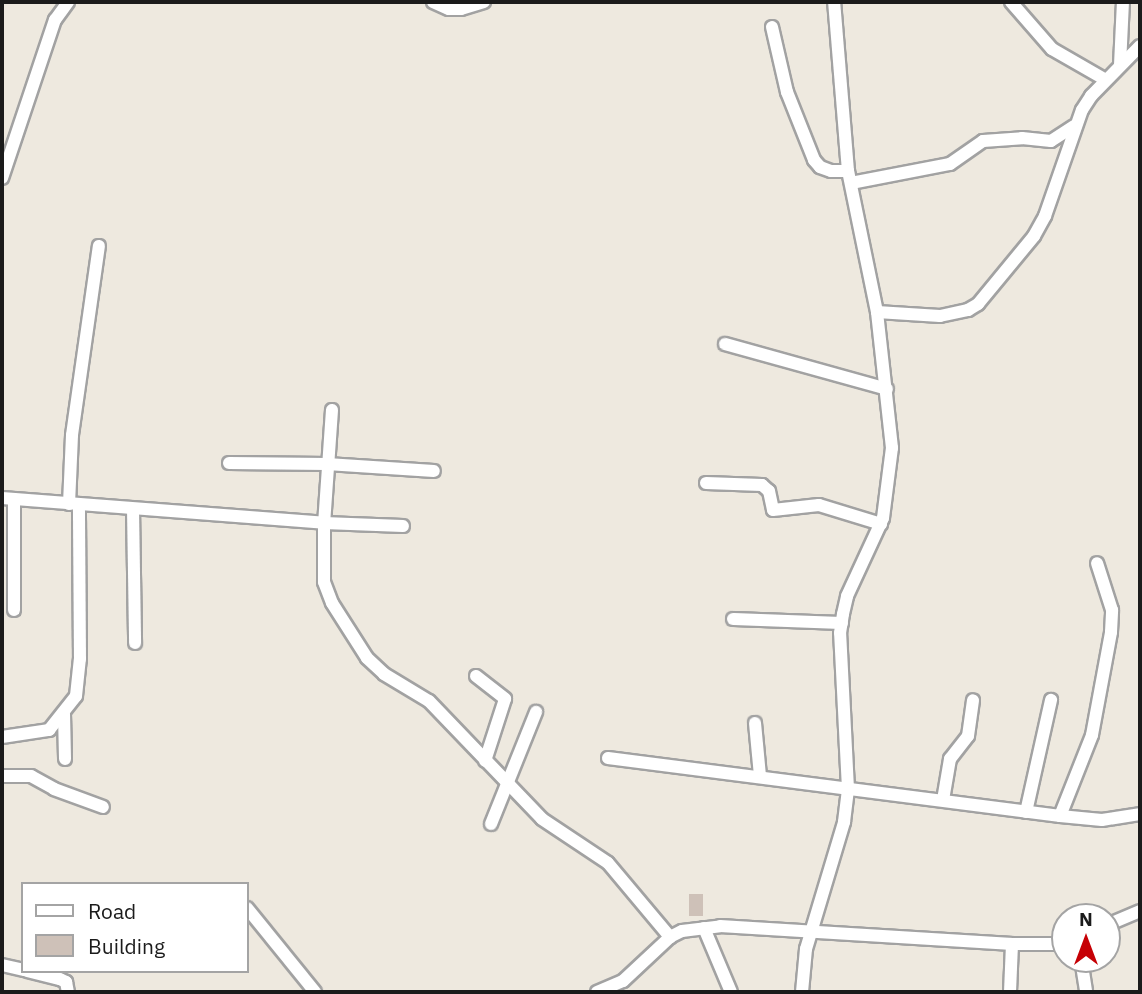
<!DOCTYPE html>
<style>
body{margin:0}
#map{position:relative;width:1142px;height:994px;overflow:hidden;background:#eee9df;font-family:"IBM Plex Sans",sans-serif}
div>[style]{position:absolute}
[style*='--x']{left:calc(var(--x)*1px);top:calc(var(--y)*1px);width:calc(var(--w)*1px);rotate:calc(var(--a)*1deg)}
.building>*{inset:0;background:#cec1b8}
.roads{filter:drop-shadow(2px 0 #a2a2a2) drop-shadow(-2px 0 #a2a2a2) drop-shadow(0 2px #a2a2a2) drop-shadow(0 -2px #a2a2a2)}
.minor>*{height:12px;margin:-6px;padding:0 6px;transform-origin:6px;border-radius:6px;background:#fff}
span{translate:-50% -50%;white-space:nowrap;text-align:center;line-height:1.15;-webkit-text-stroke:5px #fff;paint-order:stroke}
.frame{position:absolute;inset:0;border:4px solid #1b1b1b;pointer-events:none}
.legend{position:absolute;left:21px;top:882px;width:228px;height:91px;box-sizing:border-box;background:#fff;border:2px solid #a4a4a4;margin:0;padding:9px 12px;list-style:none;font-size:21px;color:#1b1b1b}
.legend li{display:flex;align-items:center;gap:14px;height:35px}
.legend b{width:35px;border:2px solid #a4a4a4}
.north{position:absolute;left:1051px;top:903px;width:70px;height:70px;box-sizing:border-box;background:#fff;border:2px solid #a4a4a4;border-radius:50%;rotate:0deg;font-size:19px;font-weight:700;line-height:28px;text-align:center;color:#1b1b1b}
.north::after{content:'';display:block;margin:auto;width:24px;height:32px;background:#c60005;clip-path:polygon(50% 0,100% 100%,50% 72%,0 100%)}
</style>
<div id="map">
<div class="building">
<div style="clip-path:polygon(689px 894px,703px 894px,703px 916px,689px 916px)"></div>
</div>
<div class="roads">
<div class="minor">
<div style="--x:433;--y:2;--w:17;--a:24"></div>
<div style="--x:449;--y:9;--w:12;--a:0"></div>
<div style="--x:461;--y:9;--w:24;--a:-17"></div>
<div style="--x:1011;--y:2;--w:62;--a:48.9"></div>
<div style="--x:1052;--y:49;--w:62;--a:29.9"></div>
<div style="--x:772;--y:27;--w:67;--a:77"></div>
<div style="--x:787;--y:92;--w:73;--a:68.3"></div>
<div style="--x:814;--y:160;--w:9;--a:49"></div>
<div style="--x:820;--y:167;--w:12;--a:20"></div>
<div style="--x:831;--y:171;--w:17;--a:0"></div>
<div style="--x:1120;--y:65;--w:63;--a:-87.3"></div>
<div style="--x:2;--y:178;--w:167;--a:-71.5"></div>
<div style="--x:55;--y:20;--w:22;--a:-54"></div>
<div style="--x:851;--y:183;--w:101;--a:-10.9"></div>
<div style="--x:950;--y:164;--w:40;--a:-34.9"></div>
<div style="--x:983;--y:141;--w:39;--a:-4"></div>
<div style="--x:1022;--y:138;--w:29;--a:6"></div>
<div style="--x:1051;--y:141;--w:27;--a:-33"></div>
<div style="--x:877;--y:312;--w:63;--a:3.6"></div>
<div style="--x:940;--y:316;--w:29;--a:-12"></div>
<div style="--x:968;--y:310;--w:12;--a:-31"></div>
<div style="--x:978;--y:304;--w:88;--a:-50.5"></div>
<div style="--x:1034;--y:236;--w:23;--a:-61"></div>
<div style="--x:1045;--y:216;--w:112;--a:-70.8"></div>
<div style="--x:1082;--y:110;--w:17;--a:-57"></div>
<div style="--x:1091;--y:96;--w:70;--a:-45.6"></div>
<div style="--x:725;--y:344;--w:168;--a:15.5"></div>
<div style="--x:332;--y:410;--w:113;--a:94"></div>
<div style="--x:324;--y:523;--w:59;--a:90"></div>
<div style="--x:324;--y:582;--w:22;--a:69"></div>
<div style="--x:332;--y:603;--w:65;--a:57.5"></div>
<div style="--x:367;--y:658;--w:23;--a:43"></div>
<div style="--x:384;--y:674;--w:52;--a:31"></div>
<div style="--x:429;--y:701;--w:163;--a:46.2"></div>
<div style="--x:542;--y:819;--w:79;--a:33.7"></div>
<div style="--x:608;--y:863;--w:97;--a:50"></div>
<div style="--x:229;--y:463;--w:98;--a:0.6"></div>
<div style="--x:327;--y:464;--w:107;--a:3.7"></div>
<div style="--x:706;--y:483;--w:56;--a:2"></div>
<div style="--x:762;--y:485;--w:9;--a:41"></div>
<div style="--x:769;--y:491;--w:19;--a:78"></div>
<div style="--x:773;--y:510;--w:46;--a:-6.2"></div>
<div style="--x:819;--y:505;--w:65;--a:17"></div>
<div style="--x:2;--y:498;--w:323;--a:4.4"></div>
<div style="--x:324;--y:523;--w:79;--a:2.2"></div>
<div style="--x:69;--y:504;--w:69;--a:-87.5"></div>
<div style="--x:72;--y:435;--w:191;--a:-81.9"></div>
<div style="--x:133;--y:509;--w:134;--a:89.1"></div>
<div style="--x:14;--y:610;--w:111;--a:-90"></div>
<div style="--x:733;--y:619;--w:109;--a:2.1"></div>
<div style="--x:476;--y:676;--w:37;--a:38"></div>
<div style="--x:505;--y:699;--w:65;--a:107.9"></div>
<div style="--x:64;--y:714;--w:45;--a:88.7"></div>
<div style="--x:755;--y:723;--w:53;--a:84.6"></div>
<div style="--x:2;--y:737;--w:48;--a:-8.5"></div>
<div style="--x:49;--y:730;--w:43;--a:-51.5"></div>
<div style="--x:76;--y:696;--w:37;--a:-84"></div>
<div style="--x:80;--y:659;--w:155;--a:-90.4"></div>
<div style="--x:608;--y:758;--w:456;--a:7.3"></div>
<div style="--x:1060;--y:816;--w:42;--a:5.4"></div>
<div style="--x:1102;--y:820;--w:38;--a:-9"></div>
<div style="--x:2;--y:776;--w:29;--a:0"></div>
<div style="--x:31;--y:776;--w:26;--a:29"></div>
<div style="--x:54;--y:789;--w:52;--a:20.2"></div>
<div style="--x:943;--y:800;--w:42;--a:-80.3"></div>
<div style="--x:950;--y:759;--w:29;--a:-52"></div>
<div style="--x:968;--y:736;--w:36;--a:-82"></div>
<div style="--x:1026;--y:812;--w:115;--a:-77.4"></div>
<div style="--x:1060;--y:816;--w:87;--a:-68.4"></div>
<div style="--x:1092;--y:735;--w:105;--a:-79.5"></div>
<div style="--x:1111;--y:632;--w:22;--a:-87"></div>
<div style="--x:1112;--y:610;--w:49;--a:-107.7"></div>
<div style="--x:491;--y:824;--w:121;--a:-68.1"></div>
<div style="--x:247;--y:908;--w:108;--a:51"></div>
<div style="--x:1107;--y:925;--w:36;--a:-23"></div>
<div style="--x:704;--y:928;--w:69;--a:67.1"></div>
<div style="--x:1081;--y:959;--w:33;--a:81"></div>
<div style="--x:2;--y:965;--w:22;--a:13"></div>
<div style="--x:27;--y:971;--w:34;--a:14"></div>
<div style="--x:60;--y:979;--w:7;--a:27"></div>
<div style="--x:66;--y:982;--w:10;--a:79"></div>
<div style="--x:597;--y:992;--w:28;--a:-23"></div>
<div style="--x:623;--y:981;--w:64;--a:-43.1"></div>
<div style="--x:670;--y:937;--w:13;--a:-27"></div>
<div style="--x:682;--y:931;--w:38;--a:-7"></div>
<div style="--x:720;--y:926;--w:293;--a:3.5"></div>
<div style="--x:1012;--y:944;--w:53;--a:0"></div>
<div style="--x:802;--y:992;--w:43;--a:-84.7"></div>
<div style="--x:806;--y:949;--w:133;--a:-73.3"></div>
<div style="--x:844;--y:822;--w:33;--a:-83"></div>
<div style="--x:848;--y:789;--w:156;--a:-92.9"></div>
<div style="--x:840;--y:633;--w:19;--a:-81"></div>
<div style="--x:843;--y:614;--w:18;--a:-77"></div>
<div style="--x:847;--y:596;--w:86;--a:-65.2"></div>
<div style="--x:883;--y:518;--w:71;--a:-82.7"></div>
<div style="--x:892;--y:448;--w:137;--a:-96.3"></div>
<div style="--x:877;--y:312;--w:144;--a:-101.6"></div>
<div style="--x:848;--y:171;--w:170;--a:-94.7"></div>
<div style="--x:1010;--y:992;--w:48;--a:-87.6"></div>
</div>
</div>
<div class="frame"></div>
<ul class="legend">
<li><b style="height:9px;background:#fff"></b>Road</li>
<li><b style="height:19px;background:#cec1b8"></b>Building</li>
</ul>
<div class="north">N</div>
</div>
